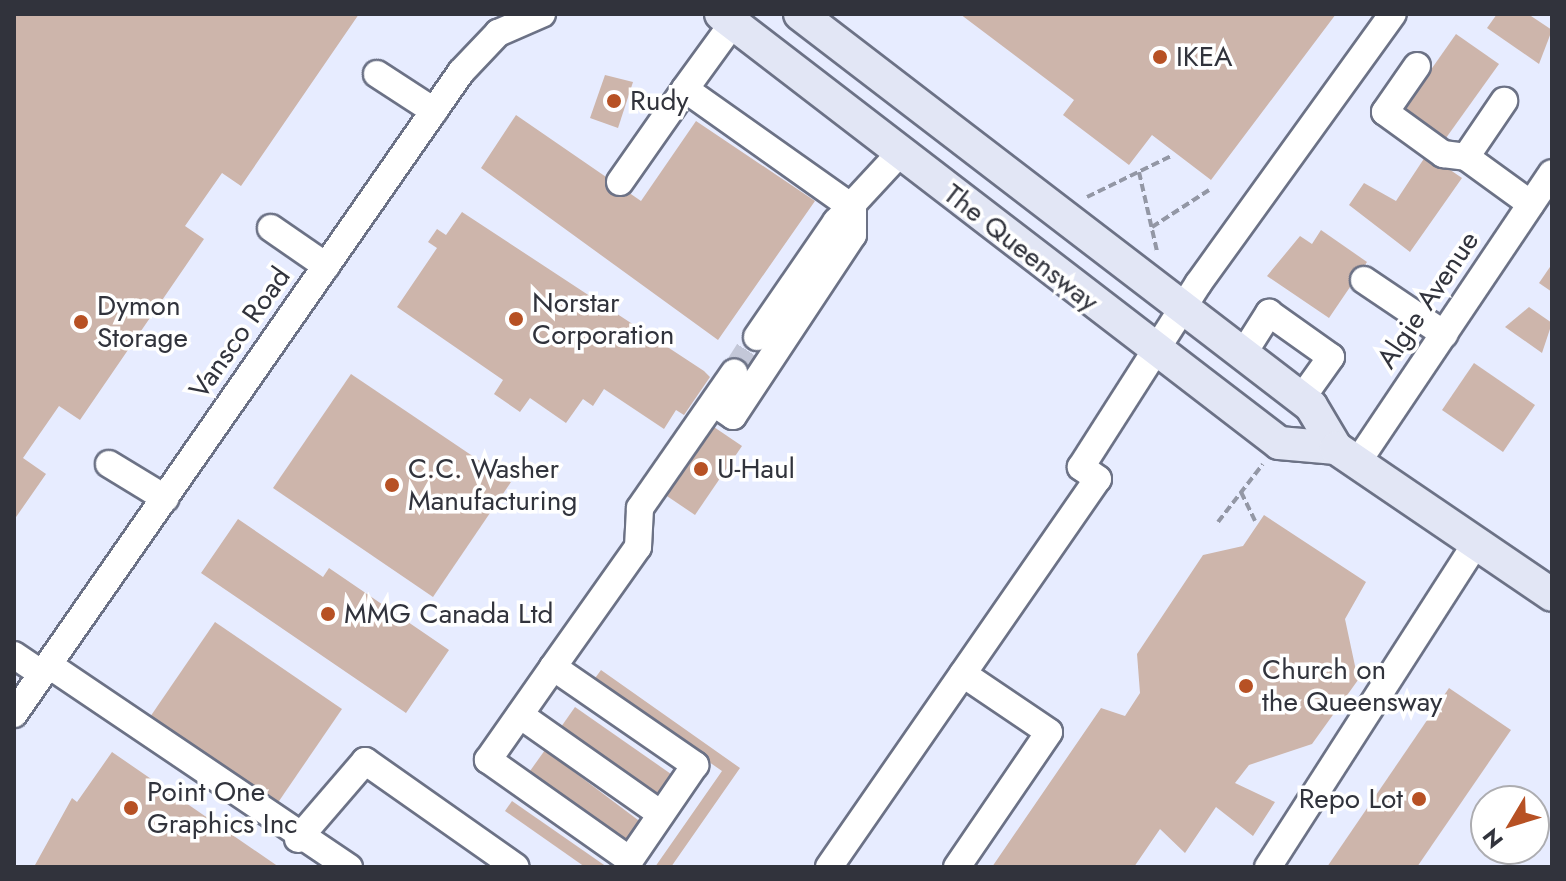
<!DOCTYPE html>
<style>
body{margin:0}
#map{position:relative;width:1566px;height:881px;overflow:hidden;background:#e7ecff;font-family:Jost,sans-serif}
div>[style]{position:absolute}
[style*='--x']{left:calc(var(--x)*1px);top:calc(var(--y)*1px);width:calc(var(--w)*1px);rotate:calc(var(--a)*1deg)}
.building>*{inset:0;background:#cdb5ab}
.minor-tunnel>*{height:26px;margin-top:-13px;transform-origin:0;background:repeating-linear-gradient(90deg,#c3c7d8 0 26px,transparent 0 39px)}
.path>*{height:4px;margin-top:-2px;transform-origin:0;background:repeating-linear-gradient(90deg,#9397a5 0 8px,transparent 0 12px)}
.roads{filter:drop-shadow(2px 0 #6c7286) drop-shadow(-2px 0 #6c7286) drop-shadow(0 2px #6c7286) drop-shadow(0 -2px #6c7286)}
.minor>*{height:26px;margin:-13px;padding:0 13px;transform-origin:13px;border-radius:13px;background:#fff}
.major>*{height:32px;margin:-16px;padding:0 16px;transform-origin:16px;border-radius:16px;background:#e2e6f5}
.dots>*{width:22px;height:22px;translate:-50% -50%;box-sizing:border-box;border:4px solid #fff;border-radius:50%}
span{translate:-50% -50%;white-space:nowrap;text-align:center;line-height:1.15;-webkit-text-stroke:7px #fff;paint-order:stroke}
.poi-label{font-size:28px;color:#31333c}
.left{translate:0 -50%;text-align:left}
.right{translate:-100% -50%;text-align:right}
.street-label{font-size:28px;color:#31333c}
.frame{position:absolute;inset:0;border:16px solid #31333c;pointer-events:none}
.north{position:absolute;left:1470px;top:785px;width:80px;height:80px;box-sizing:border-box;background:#fff;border:2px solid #adadb1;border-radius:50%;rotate:232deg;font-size:22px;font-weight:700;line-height:32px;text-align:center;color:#31333c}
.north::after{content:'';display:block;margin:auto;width:28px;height:36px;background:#b75124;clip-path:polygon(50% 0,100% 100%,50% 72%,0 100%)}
</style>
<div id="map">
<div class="building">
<div style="clip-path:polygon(14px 14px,359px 14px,241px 186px,222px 173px,185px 226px,204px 239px,80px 420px,59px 406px,23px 458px,46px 474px,14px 520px)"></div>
<div style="clip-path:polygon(960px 14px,1336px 14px,1211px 180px,1152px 135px,1129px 165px,1063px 115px,1074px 100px)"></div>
<div style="clip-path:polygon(1497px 14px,1528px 14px,1552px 30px,1539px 64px,1487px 28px)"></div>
<div style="clip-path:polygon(1456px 34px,1499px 64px,1446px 138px,1404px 108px)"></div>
<div style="clip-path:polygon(605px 75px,633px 82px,618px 128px,590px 118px)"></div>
<div style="clip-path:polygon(516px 115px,641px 201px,696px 121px,815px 201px,718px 340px,481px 168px)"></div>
<div style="clip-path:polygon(1427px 154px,1462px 178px,1410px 252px,1349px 205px,1364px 183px,1396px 201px)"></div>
<div style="clip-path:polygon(462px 212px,704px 371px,710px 377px,684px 415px,676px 410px,664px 429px,604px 389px,593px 406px,583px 399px,566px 423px,530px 398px,520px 412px,494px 394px,503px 380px,397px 307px,437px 248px,428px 242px,437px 229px,446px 235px)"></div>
<div style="clip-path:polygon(1321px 230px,1367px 262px,1329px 318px,1267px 276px,1300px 236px,1312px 244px)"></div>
<div style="clip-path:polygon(1552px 264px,1552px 292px,1539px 283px)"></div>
<div style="clip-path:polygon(1529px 307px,1552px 323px,1542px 353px,1505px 327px)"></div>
<div style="clip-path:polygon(1474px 363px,1535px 405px,1503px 452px,1442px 410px)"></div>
<div style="clip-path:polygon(351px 374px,511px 482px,433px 597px,273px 488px)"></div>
<div style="clip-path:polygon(708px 423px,742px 446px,695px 515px,661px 492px)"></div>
<div style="clip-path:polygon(1264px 515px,1366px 582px,1345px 619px,1358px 680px,1312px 744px,1249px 765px,1235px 783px,1275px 802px,1253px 836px,1216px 807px,1185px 853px,1160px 829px,1134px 867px,992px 867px,1101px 708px,1125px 716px,1140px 693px,1137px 654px,1203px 555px,1243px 546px)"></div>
<div style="clip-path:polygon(238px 519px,323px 577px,329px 568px,449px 650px,406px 713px,201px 573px)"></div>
<div style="clip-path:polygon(215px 622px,342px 709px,277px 804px,150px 717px)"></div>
<div style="clip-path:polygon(601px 670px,740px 768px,671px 867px,655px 867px,722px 771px,593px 681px)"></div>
<div style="clip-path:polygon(1449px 688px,1511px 730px,1417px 867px,1327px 867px)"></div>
<div style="clip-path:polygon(575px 707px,671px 774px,657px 794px,561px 727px)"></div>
<div style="clip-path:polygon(545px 750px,642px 823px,626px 844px,530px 771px)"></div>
<div style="clip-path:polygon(112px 752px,279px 867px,35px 865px,72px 798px,77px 802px)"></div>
<div style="clip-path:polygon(512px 801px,607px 867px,585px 867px,505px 811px)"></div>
</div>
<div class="minor-tunnel">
<div style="--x:734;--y:373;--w:43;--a:-57.4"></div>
</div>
<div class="path">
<div style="--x:1139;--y:172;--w:81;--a:77.2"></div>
<div style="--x:1087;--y:197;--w:93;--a:-26"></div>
<div style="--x:1152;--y:227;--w:68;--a:-33"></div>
<div style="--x:1241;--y:492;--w:32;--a:64"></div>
<div style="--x:1218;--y:522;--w:73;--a:-52.2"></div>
</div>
<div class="roads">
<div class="minor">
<div style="--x:1417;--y:66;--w:56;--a:124.8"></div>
<div style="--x:1385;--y:112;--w:72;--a:35.9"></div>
<div style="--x:1443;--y:154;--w:23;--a:7"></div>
<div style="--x:1466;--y:157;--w:80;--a:35.9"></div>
<div style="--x:377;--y:74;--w:68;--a:33"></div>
<div style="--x:685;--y:89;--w:82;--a:-54"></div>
<div style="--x:1466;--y:157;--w:68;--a:-55.8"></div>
<div style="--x:620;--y:182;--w:113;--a:-55"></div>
<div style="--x:685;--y:89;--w:206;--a:35.3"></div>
<div style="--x:271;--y:228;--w:67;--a:34.6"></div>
<div style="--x:1364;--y:280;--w:97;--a:34"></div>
<div style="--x:757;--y:337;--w:140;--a:-55.5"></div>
<div style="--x:836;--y:222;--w:94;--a:-47.2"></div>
<div style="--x:1243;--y:354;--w:49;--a:-57.6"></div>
<div style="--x:1269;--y:313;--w:76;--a:35.4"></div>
<div style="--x:1331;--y:357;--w:52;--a:125.5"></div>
<div style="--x:714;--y:403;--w:23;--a:34"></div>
<div style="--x:733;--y:416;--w:217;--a:-56.5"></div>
<div style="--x:853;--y:235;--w:27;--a:-90"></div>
<div style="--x:1357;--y:463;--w:349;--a:-56.1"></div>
<div style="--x:109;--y:464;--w:66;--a:31.3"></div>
<div style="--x:14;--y:655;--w:34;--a:34"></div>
<div style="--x:49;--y:665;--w:362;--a:34"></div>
<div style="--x:553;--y:667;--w:173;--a:34.6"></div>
<div style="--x:695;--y:765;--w:115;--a:124.4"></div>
<div style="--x:630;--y:860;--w:174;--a:-144.8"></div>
<div style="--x:488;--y:760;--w:113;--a:-55"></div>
<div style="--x:553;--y:667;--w:147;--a:-54.7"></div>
<div style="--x:638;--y:547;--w:39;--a:-87"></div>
<div style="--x:640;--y:508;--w:165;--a:-55.2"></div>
<div style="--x:14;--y:714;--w:782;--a:-55.15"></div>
<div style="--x:461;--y:72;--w:54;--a:-46.5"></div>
<div style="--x:498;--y:33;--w:48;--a:-23.4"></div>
<div style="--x:520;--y:715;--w:172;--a:35.1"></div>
<div style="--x:298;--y:839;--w:103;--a:-49.3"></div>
<div style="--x:365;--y:761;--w:184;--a:35.1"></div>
<div style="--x:829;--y:867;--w:472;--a:-55.3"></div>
<div style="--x:1098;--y:479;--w:21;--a:-145"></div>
<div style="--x:1081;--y:467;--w:217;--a:-57.4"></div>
<div style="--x:1198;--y:284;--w:333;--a:-54.2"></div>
<div style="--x:957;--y:867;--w:163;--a:-55.7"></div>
<div style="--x:1049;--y:732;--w:104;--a:-146"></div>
<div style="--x:1268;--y:867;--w:384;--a:-57.3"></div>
</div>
<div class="major">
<div style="--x:721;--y:14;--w:704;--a:37.55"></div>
<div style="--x:1279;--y:443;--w:57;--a:5"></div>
<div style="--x:800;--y:14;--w:644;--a:37.49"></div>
<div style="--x:1311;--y:406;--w:49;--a:59.2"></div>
<div style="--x:1336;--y:448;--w:261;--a:34.2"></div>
</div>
</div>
<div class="dots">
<div style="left:1160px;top:57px;background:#b75124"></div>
<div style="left:614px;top:101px;background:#b75124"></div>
<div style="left:516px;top:319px;background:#b75124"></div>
<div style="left:81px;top:322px;background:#b75124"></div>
<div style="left:701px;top:469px;background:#b75124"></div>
<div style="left:392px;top:485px;background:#b75124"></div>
<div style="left:328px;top:614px;background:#b75124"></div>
<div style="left:1246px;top:686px;background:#b75124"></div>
<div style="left:1419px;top:799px;background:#b75124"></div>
<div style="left:131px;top:808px;background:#b75124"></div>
</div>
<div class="poi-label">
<span class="left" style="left:1176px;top:57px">IKEA</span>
<span class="left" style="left:630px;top:101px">Rudy</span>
<span class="left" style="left:532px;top:319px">Norstar<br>Corporation</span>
<span class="left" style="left:97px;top:322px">Dymon<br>Storage</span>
<span class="left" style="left:408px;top:485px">C.C. Washer<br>Manufacturing</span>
<span class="left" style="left:717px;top:469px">U-Haul</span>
<span class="left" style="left:344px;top:614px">MMG Canada Ltd</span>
<span class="left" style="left:1262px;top:686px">Church on<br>the Queensway</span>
<span class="left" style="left:147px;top:808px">Point One<br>Graphics Inc</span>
<span class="right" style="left:1403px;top:799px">Repo Lot</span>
</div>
<div class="street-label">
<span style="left:1021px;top:248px;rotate:38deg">The Queensway</span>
<span style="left:1428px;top:300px;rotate:-56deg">Algie Avenue</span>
<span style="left:240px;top:333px;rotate:-55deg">Vansco Road</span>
</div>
<div class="frame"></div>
<div class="north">N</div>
</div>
